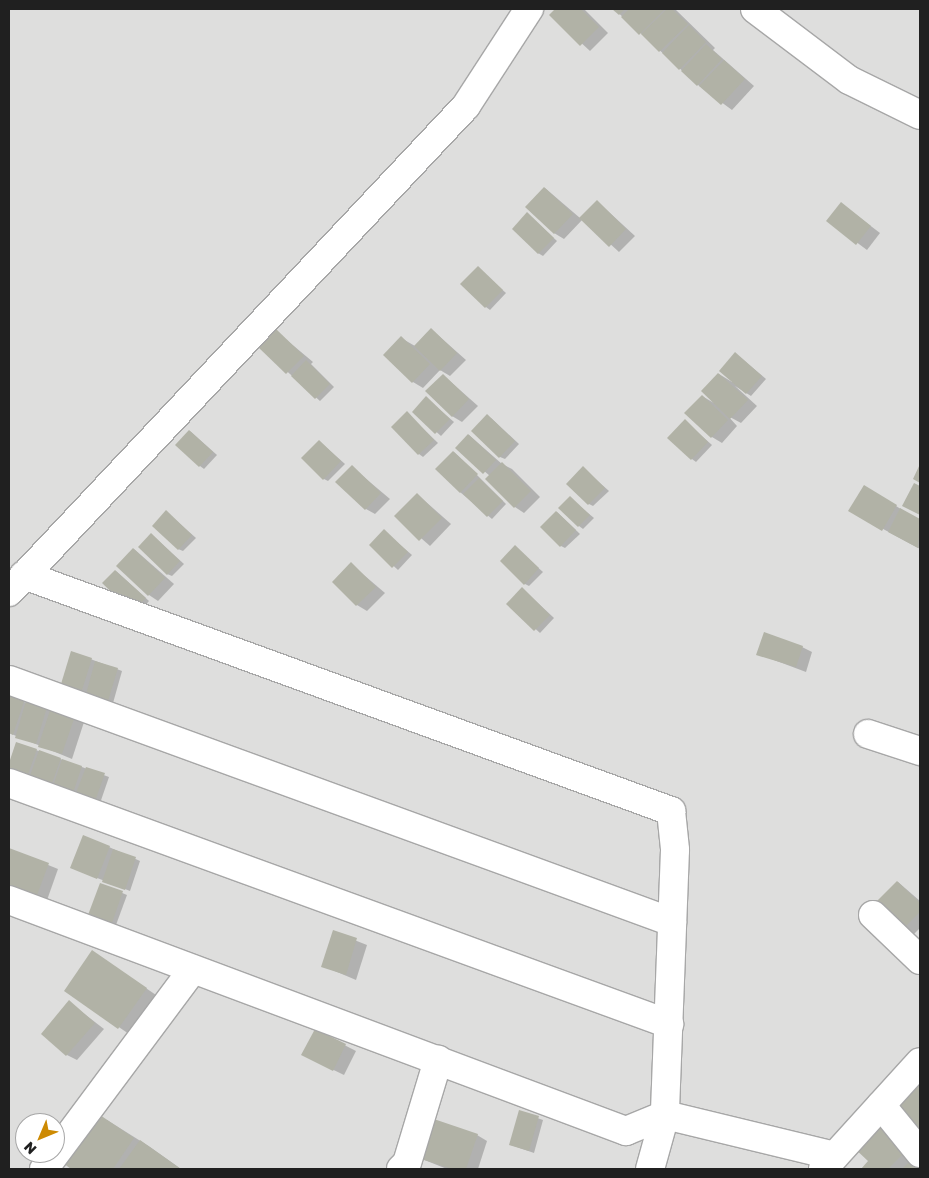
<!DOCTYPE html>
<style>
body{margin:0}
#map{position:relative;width:929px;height:1178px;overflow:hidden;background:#edf0e7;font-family:"Golos Text",sans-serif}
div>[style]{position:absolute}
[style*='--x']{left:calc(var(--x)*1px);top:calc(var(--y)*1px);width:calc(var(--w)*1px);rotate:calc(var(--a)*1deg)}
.residential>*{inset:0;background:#dededd}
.shadow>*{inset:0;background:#0003}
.building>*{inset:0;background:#b1b2a6}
.roads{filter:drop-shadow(1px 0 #a7a7a7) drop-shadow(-1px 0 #a7a7a7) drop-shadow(0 1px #a7a7a7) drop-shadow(0 -1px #a7a7a7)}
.minor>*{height:28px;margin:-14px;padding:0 14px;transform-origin:14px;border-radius:14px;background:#fff}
span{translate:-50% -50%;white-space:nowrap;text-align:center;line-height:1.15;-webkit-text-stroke:4.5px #fff;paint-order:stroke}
.frame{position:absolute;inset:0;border:10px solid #202020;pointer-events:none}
.north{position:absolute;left:15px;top:1113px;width:50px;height:50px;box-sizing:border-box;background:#fff;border:1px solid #a6a6a6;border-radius:50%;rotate:225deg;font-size:14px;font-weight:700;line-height:20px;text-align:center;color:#202020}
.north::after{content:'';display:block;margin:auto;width:18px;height:22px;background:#cd8a03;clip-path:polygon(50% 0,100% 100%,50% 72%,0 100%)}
</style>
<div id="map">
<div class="residential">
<div style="clip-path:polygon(evenodd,9px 9px,920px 9px,920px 1169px,9px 1169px,9px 9px,25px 1123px,55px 1123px,55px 1153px,25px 1153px,25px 1123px)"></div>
</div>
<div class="shadow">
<div style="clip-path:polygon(557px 9px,584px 9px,608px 33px,590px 51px,551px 15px)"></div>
<div style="clip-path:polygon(614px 9px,675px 9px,715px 48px,713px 50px,754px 86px,732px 110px,698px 85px)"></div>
<div style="clip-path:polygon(545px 188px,580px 218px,597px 201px,635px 236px,619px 252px,583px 219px,564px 239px,554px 233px)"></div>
<div style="clip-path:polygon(842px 204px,880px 233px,867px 250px,828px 221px)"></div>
<div style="clip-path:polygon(528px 214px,557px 241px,543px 256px,538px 253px)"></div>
<div style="clip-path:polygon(478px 268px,506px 293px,490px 310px,486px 307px)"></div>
<div style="clip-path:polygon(431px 329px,466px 360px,450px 376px,440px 370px,423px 388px,413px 382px,401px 338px,415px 346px)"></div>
<div style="clip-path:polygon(276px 331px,313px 362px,311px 364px,334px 387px,320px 401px,260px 347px)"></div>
<div style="clip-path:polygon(740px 357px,766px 379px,751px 396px,735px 386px,757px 406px,741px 423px,728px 416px,737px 426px,722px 443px,712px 437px,702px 396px,714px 403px,719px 374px,732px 382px)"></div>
<div style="clip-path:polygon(443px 375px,478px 406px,462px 422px,452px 416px)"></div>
<div style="clip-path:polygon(426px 398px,454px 422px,441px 436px,414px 412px)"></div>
<div style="clip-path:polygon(407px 413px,438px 443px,423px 457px,419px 454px)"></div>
<div style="clip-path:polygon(491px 418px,519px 444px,505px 459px,500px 457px)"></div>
<div style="clip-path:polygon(685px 421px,712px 445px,696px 462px,692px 459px)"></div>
<div style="clip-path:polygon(190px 431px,217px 455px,204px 469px,200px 466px)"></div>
<div style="clip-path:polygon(469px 435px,502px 464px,512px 469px,540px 497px,524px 513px,515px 507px,490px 476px,457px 448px)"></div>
<div style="clip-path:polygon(319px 441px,345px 464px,328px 481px,324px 479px)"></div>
<div style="clip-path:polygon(454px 452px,506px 504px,492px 519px,460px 492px)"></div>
<div style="clip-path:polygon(352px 467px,390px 499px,375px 514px,366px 509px)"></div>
<div style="clip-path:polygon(583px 468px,609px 491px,593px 506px,589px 504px)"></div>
<div style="clip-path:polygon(864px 486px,920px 521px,920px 549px,850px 511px)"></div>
<div style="clip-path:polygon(417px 494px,451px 524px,430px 546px,396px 516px)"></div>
<div style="clip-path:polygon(570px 498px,594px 518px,583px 529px,579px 526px)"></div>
<div style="clip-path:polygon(557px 512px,580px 534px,565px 548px,561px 546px)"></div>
<div style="clip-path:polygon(170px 515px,196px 538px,183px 551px,178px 549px)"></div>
<div style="clip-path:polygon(384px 531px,412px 555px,398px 570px,371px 545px)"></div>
<div style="clip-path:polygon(151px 534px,184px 564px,172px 576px,167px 574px)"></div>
<div style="clip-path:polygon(515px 547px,543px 572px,529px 586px,525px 584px)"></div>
<div style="clip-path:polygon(134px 549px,174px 584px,158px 601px,149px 595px)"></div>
<div style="clip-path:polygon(351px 564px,385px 593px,367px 611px,357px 605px)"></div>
<div style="clip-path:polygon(116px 571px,149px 601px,138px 614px)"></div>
<div style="clip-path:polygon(522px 588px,554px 618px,540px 633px,508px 604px)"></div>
<div style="clip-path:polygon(802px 647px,812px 652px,806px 672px,758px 654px)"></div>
<div style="clip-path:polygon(72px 652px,122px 671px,113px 703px,67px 686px)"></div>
<div style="clip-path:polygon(9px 697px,84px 722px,72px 759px,9px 733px)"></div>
<div style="clip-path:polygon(17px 743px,109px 777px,97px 812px,9px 781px,9px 767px)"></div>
<div style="clip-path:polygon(109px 847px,140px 861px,130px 891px,72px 868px)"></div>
<div style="clip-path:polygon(9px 849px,58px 869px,46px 903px,9px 890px)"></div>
<div style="clip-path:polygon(898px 882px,920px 901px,920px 928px,914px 934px,904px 928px)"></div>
<div style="clip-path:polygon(101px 884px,127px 895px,116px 925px,95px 917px)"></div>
<div style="clip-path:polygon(334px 932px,367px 945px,356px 980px,323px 966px)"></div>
<div style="clip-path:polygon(102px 958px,156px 995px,129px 1034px,66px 991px)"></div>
<div style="clip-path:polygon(69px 1002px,104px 1029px,77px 1060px,67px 1055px)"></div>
<div style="clip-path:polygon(315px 1030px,356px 1051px,344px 1075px,313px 1060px)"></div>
<div style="clip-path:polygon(520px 1112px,543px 1120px,534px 1153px,511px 1145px)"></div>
<div style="clip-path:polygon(107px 1120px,150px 1147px,181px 1169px,74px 1169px,64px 1163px)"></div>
<div style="clip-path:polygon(877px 1122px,920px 1166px,920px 1169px,862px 1169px,869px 1161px)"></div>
<div style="clip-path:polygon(477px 1135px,487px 1141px,478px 1169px,447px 1169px,417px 1157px)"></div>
</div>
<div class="building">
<div style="clip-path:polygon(555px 9px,581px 9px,599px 27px,580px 46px,549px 15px)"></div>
<div style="clip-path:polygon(612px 9px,625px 9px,619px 15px)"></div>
<div style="clip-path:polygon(629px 9px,665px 9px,639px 35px,621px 17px)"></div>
<div style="clip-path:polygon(667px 9px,672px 9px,688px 24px,659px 52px,641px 34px)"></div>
<div style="clip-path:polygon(689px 25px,706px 42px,679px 70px,662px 53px)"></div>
<div style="clip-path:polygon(706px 44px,722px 59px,697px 86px,681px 71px)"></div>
<div style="clip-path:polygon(724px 60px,745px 79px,721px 105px,699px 86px)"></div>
<div style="clip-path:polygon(544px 187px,573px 214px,554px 234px,525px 207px)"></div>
<div style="clip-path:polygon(597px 200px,626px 229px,609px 247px,579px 218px)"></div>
<div style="clip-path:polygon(841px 202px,871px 226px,856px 245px,826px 221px)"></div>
<div style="clip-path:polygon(527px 212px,554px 238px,538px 254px,512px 229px)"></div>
<div style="clip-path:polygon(478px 266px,503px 290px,485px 308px,460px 284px)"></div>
<div style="clip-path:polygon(431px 328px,457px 353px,440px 371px,414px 346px)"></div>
<div style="clip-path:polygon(276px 329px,304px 356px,286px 374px,258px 347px)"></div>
<div style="clip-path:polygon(401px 336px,430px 364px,412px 383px,383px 355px)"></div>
<div style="clip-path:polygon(735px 352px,762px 376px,746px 394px,719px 371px)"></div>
<div style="clip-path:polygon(306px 360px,330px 384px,315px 399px,291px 376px)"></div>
<div style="clip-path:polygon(718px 373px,748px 400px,730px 419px,701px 391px)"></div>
<div style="clip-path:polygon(443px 374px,469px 399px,452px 417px,425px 391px)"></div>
<div style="clip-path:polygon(702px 395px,728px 420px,711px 438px,684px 413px)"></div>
<div style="clip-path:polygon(426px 396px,450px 419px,435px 434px,412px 412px)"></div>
<div style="clip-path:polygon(407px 411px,434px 440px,418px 455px,391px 427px)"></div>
<div style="clip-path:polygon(487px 414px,515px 441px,499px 458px,471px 431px)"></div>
<div style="clip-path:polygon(685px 419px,708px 442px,691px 460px,667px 438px)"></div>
<div style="clip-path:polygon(189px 430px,213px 452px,199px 467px,175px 445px)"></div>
<div style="clip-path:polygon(468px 434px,496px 460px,483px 474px,455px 448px)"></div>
<div style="clip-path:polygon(319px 440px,341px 461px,323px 480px,301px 458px)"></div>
<div style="clip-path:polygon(453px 451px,478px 474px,460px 493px,435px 469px)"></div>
<div style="clip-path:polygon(502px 462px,531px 491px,514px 508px,485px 479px)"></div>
<div style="clip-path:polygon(920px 464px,920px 483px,913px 479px)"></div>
<div style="clip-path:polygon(352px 465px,381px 493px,365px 510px,335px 482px)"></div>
<div style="clip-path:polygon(583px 466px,605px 488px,588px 505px,566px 484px)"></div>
<div style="clip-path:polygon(479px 478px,503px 501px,487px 517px,463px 494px)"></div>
<div style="clip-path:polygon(914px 483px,920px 486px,920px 515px,902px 506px)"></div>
<div style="clip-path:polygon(864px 485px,897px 505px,882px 531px,848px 511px)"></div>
<div style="clip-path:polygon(417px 493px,442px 518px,419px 541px,394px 516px)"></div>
<div style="clip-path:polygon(570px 496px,590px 515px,578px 527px,558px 508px)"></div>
<div style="clip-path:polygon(900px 508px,920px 519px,918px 548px,888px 532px)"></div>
<div style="clip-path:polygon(166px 510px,192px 535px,178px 550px,152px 526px)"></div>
<div style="clip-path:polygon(556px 511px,576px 530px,560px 547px,540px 527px)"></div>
<div style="clip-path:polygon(384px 529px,408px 552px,392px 568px,369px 545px)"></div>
<div style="clip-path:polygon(151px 533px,180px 561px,167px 575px,138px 547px)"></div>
<div style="clip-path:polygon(515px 545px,539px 568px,524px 585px,500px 561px)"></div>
<div style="clip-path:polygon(133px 548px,165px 578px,148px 596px,116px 566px)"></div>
<div style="clip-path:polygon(351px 562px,376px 587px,356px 606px,332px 582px)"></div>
<div style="clip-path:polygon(115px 570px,146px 598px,132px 612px,102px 583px)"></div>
<div style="clip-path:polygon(522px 587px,550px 615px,534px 631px,506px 604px)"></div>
<div style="clip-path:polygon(764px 632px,803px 646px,796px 667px,756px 655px)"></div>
<div style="clip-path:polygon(71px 651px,92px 658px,82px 690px,61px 684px)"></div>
<div style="clip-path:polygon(95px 661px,118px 668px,108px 701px,86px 694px)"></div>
<div style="clip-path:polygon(9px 696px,24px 701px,13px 735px,9px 733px)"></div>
<div style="clip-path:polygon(26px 701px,47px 707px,36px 744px,15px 738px)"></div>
<div style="clip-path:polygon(51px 707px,75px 716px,62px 754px,38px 747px)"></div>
<div style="clip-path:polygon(16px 742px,37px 749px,24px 786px,9px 781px,9px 763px)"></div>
<div style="clip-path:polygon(39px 750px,61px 758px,48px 795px,26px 787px)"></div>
<div style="clip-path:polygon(62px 759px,82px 766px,70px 802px,50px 795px)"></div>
<div style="clip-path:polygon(86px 767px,105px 773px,92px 810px,72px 803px)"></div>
<div style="clip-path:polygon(83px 835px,110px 846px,97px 879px,70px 868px)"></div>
<div style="clip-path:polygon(9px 848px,49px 863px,36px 898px,9px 889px)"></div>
<div style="clip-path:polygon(113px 849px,136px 857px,125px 890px,102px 882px)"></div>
<div style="clip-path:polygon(897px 881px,920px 903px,920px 912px,903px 929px,876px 902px)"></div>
<div style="clip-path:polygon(100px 883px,123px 891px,112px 923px,88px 915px)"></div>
<div style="clip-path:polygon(333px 930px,357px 938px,346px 975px,321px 967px)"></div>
<div style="clip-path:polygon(92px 950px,147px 988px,118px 1029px,64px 991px)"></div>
<div style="clip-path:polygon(69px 1000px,95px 1023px,66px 1056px,41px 1034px)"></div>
<div style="clip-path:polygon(315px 1029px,346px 1044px,333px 1071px,301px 1055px)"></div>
<div style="clip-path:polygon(920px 1084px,920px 1131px,897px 1108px)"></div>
<div style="clip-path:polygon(519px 1110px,539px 1116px,529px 1151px,509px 1145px)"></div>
<div style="clip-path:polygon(97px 1113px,134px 1138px,113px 1169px,71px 1169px,63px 1163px)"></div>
<div style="clip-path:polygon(428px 1117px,478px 1134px,466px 1169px,452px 1169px,415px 1157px)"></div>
<div style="clip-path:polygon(877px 1121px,907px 1150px,888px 1169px,861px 1169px,868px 1161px,852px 1146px)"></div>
<div style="clip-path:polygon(140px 1140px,181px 1169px,119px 1169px)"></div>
<div style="clip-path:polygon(912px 1159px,920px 1169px,902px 1169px)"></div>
</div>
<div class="roads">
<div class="minor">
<div style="--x:755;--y:9;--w:118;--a:37.1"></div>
<div style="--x:849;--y:80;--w:79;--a:26.2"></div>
<div style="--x:24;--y:575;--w:689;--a:20.04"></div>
<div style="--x:671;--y:811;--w:39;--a:84"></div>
<div style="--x:675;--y:850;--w:265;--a:92.2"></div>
<div style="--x:665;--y:1115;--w:56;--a:105.5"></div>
<div style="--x:9;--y:592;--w:667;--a:-46.76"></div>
<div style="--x:466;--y:106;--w:116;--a:-57"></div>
<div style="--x:9;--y:680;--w:706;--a:20.05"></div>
<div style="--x:868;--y:734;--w:55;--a:18.1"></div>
<div style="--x:9;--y:783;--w:703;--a:20.06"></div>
<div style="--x:9;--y:900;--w:659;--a:20.53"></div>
<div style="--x:626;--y:1131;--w:42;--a:-22.3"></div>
<div style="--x:665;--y:1115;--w:174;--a:13.6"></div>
<div style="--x:873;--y:915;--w:65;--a:43.8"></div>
<div style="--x:881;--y:1105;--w:62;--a:50.9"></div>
<div style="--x:44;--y:1169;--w:249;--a:-53.3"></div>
<div style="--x:401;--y:1169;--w:8;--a:-45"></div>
<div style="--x:407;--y:1163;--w:108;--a:-73.2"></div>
<div style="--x:823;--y:1169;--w:144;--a:-47.8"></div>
</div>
</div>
<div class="frame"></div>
<div class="north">N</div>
</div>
